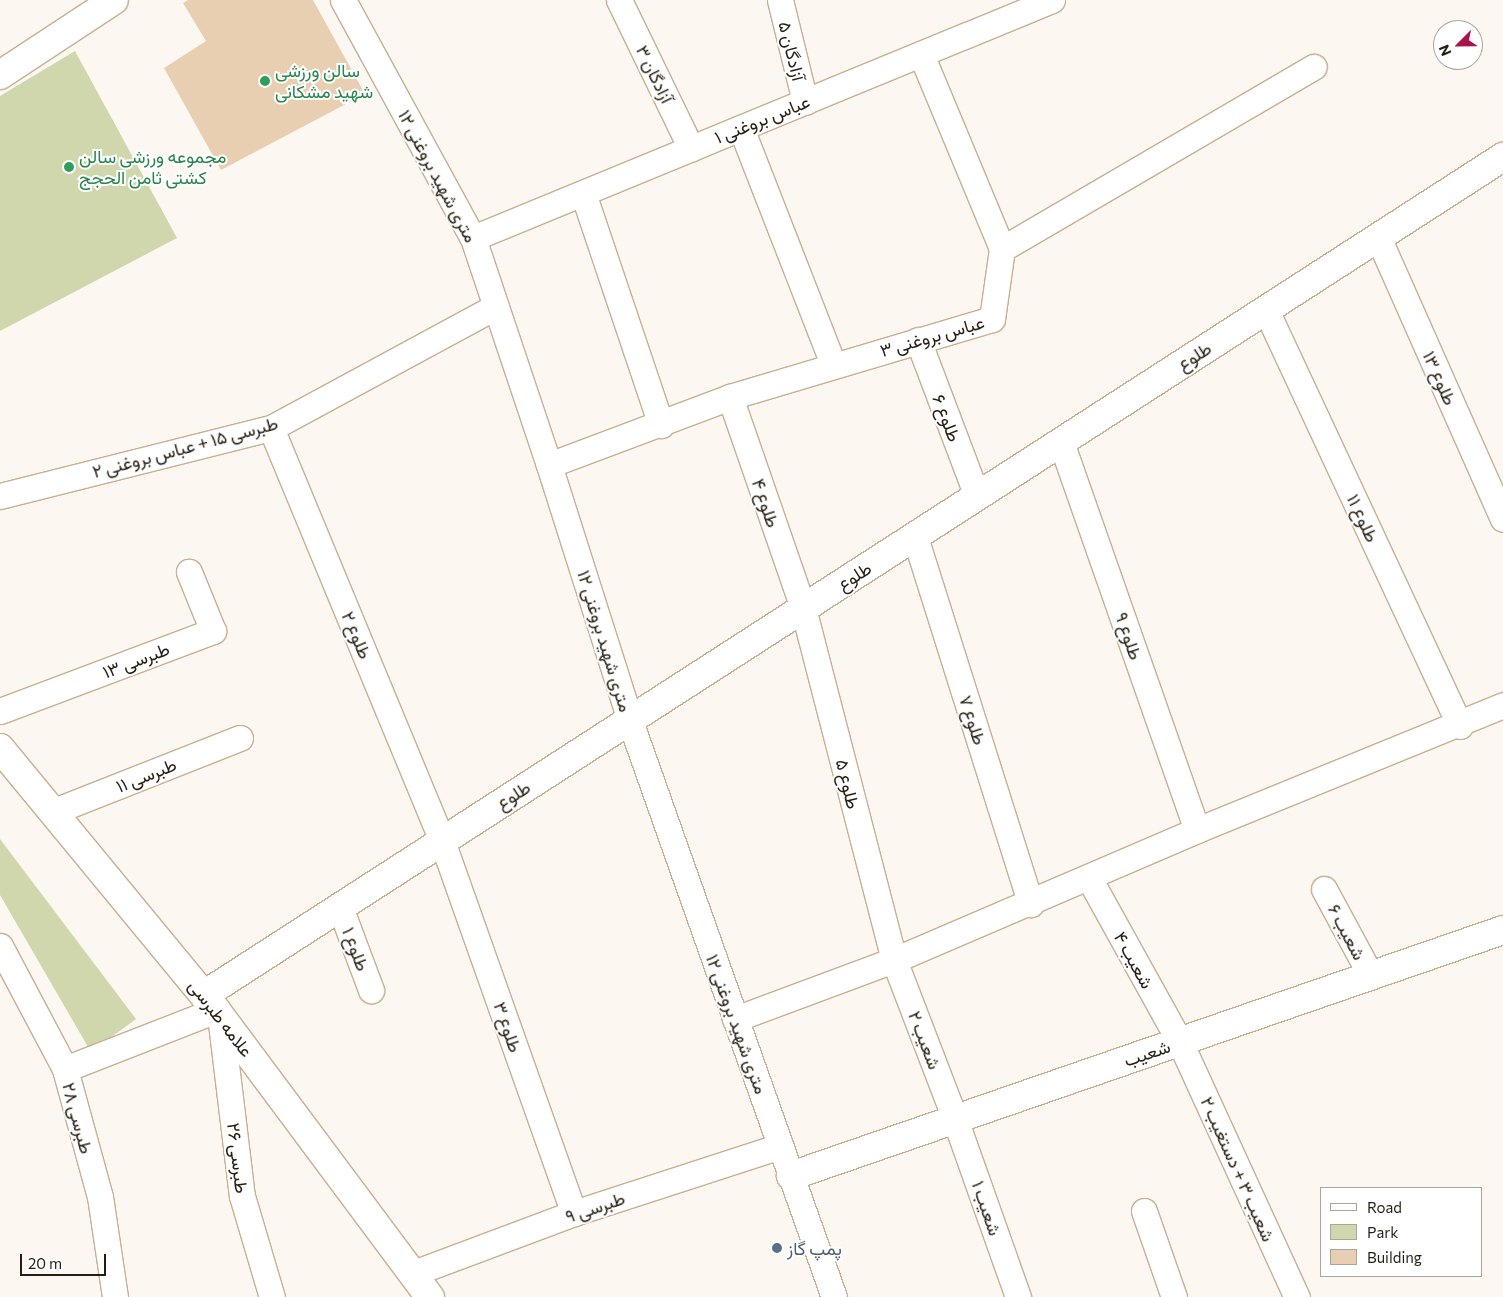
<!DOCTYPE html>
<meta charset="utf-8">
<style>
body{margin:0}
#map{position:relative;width:1503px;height:1297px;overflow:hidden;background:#fcf7f1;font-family:Commissioner,Vazirmatn,sans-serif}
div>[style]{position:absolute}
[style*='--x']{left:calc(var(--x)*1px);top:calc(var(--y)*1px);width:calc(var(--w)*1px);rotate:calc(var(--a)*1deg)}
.green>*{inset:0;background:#d0d7ac}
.building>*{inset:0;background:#e8cfb1}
.roads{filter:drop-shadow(1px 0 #c8af92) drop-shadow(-1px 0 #c8af92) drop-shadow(0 1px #c8af92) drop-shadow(0 -1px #c8af92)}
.street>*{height:25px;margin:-12.5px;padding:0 12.5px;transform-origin:12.5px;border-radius:12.5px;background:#fff}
.secondary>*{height:28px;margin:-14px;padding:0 14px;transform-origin:14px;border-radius:14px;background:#fff}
.dots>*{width:14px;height:14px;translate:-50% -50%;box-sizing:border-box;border:2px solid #fff;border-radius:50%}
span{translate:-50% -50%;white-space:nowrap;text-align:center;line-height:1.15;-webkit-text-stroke:4px #fff;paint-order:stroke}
.street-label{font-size:18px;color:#261d12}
.leisure-label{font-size:18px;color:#27864d}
.left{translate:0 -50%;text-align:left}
.service-label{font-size:18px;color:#4e5e75}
.legend{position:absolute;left:1320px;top:1187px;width:162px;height:90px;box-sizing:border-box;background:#fff;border:1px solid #a8a5a0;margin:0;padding:6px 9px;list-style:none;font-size:15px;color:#261d12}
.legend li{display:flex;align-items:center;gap:10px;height:25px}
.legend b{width:25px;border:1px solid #a8a5a0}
.north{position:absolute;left:1433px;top:20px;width:50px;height:50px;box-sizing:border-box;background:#fff;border:1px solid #a8a5a0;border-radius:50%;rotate:247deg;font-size:14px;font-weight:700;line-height:20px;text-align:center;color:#261d12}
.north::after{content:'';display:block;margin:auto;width:18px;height:22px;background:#a7134a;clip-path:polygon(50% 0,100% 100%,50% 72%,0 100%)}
.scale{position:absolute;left:20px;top:1254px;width:86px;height:22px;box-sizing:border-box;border:2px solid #261d12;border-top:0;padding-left:6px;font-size:15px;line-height:18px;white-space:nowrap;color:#261d12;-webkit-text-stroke:4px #fff;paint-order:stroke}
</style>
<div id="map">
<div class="green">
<div style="clip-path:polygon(75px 51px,177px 238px,0 331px,0 96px)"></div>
<div style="clip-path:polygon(0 839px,136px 1019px,91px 1052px,0 895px)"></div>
</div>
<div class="building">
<div style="clip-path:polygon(188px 0,313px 0,365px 94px,221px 170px,164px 68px,206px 41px,183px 3px)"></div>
</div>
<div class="roads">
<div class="street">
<div style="--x:343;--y:0;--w:271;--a:61.4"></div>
<div style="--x:473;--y:238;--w:239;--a:71.5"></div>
<div style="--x:549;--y:465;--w:269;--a:72.4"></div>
<div style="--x:630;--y:721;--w:611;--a:70.5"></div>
<div style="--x:619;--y:0;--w:165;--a:64.1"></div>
<div style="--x:780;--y:0;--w:105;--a:76.2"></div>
<div style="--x:921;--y:54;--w:211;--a:67.4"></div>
<div style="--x:741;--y:128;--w:253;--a:68.7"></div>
<div style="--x:583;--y:193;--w:245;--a:71.4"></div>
<div style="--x:1378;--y:237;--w:308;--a:66.1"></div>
<div style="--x:473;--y:238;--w:626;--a:-22.35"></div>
<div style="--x:1266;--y:310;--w:459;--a:65"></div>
<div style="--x:918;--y:340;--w:167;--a:69.3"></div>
<div style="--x:730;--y:397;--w:223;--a:70.9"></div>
<div style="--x:803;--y:608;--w:364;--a:75.5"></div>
<div style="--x:894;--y:960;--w:170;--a:69"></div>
<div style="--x:955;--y:1119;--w:189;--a:70.5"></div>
<div style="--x:271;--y:428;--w:447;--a:67.5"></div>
<div style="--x:442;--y:841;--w:395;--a:70.5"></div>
<div style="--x:1061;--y:442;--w:411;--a:70.7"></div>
<div style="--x:549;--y:465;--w:193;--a:-20.6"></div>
<div style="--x:730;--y:397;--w:273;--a:-16.6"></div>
<div style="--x:992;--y:319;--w:71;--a:-81.9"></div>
<div style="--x:1002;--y:249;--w:361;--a:-30.3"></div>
<div style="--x:0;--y:496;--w:279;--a:-14.1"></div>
<div style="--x:271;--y:428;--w:255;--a:-28.4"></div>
<div style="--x:915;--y:537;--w:385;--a:72.5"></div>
<div style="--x:0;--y:711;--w:228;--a:-20.6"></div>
<div style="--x:213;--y:631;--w:64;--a:-112.1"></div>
<div style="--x:52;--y:812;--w:202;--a:-21.5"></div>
<div style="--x:1089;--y:878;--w:188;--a:61"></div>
<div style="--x:1180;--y:1042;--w:281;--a:65.4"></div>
<div style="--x:1324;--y:889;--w:99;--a:61.6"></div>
<div style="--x:340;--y:907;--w:89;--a:69.5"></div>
<div style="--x:0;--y:946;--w:139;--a:62.1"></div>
<div style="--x:220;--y:1015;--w:182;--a:83.1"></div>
<div style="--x:242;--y:1196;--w:105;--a:73.5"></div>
<div style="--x:735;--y:1019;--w:170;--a:-20.4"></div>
<div style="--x:894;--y:960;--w:330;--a:-23.2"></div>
<div style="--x:1197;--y:830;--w:331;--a:-22.2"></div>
<div style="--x:1144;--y:1211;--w:91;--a:70.8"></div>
<div style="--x:411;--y:1274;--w:174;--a:-20.5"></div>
<div style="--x:574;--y:1213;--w:217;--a:-18"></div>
<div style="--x:115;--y:1297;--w:101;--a:-98.5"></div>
<div style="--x:100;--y:1197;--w:133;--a:-105.3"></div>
<div style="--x:65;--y:1069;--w:162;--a:-21.3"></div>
</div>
<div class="secondary">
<div style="--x:0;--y:75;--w:136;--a:-33.3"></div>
<div style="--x:0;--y:748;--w:340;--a:50.5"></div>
<div style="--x:216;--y:1010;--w:358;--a:53.3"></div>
<div style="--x:204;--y:995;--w:1546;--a:-32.83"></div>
<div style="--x:791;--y:1176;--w:753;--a:-19.06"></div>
</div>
</div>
<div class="dots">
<div style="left:265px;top:81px;background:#2e9e5b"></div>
<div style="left:69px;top:167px;background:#2e9e5b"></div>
<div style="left:777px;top:1248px;background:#5c6f8a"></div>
</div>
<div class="street-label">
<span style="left:792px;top:51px;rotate:76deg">آزادگان ۵</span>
<span style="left:655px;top:74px;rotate:64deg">آزادگان ۳</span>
<span style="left:762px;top:119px;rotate:-22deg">عباس بروغنی ۱</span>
<span style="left:438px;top:176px;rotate:62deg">۱۲ متری شهید بروغنی</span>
<span style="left:932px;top:336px;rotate:-16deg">عباس بروغنی ۳</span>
<span style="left:1194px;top:356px;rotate:-33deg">طلوع</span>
<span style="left:1440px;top:378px;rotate:66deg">طلوع ۱۳</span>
<span style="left:947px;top:418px;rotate:69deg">طلوع ۶</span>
<span style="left:185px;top:447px;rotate:-15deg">طبرسی ۱۵ + عباس بروغنی ۲</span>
<span style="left:766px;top:503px;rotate:71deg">طلوع ۴</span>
<span style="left:1363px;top:518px;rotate:65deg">طلوع ۱۱</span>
<span style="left:854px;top:576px;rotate:-33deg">طلوع</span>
<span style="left:357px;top:635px;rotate:67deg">طلوع ۲</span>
<span style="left:1129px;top:636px;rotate:71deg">طلوع ۹</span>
<span style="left:605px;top:641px;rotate:73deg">۱۲ متری شهید بروغنی</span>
<span style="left:136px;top:660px;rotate:-21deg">طبرسی ۱۳</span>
<span style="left:973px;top:720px;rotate:72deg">طلوع ۷</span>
<span style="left:146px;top:775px;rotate:-22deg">طبرسی ۱۱</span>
<span style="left:848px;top:784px;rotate:76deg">طلوع ۵</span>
<span style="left:513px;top:795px;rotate:-33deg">طلوع</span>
<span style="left:1347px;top:932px;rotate:62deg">شعیب ۶</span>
<span style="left:356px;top:949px;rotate:69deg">طلوع ۱</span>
<span style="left:1134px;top:960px;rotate:61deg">شعیب ۴</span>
<span style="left:221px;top:1018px;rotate:52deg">علامه طبرسی</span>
<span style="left:737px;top:1024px;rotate:70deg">۱۲ متری شهید بروغنی</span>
<span style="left:508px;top:1027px;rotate:71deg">طلوع ۳</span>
<span style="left:925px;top:1040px;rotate:69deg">شعیب ۲</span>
<span style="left:1147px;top:1053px;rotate:-19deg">شعیب</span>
<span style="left:78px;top:1118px;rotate:75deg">طبرسی ۲۸</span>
<span style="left:238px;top:1158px;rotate:83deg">طبرسی ۲۶</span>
<span style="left:1238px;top:1169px;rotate:66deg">شعیب ۳ + دستغیب ۲</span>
<span style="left:595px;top:1207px;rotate:-19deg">طبرسی ۹</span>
<span style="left:987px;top:1208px;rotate:71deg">شعیب ۱</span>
</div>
<div class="leisure-label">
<span class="left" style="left:275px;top:81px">سالن ورزشی<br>شهید مشکانی</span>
<span class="left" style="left:79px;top:167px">مجموعه ورزشی سالن<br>کشتی ثامن الحجج</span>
</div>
<div class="service-label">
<span class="left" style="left:787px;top:1248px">پمپ گاز</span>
</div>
<ul class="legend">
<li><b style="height:6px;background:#fff"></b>Road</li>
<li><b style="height:14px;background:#d0d7ac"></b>Park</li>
<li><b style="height:14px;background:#e8cfb1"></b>Building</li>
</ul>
<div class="north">N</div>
<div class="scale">20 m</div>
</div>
